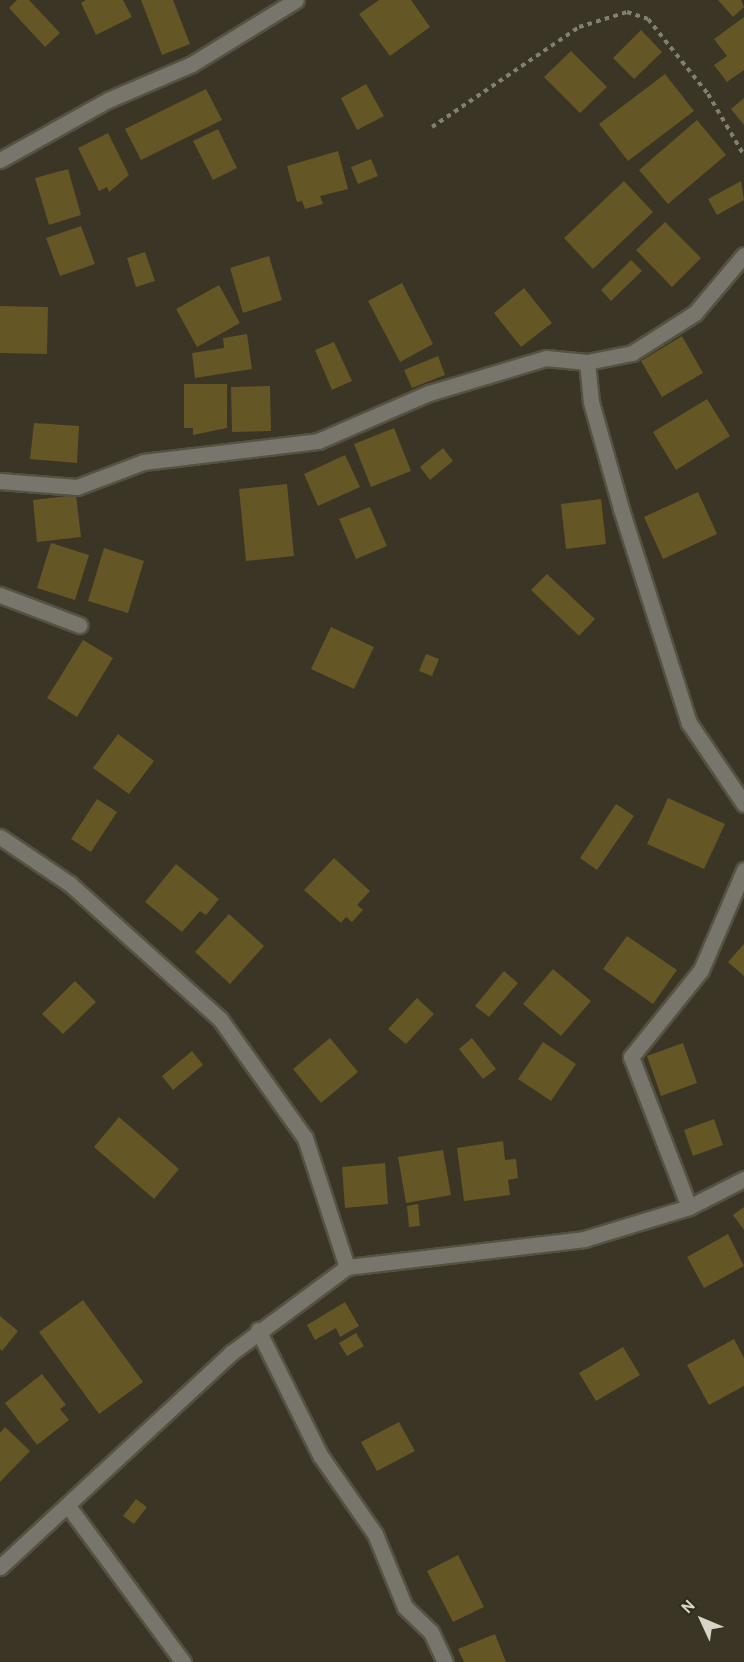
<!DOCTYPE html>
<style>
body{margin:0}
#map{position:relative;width:744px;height:1662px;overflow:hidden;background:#3a3524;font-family:Overpass,sans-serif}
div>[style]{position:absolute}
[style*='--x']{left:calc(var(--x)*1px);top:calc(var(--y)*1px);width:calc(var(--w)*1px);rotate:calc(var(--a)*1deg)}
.building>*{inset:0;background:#655625}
.path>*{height:4px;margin-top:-2px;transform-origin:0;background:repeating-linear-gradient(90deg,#837f71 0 4.5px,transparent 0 9px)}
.roads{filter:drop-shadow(2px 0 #565242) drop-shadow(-2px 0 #565242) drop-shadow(0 2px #565242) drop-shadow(0 -2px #565242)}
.minor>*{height:15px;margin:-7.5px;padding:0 7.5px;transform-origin:7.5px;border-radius:7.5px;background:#78756d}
span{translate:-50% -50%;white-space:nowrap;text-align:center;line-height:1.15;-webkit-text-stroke:5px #302b1b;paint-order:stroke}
.north{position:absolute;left:672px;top:1590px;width:60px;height:60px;-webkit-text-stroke:4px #302b1b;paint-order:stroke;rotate:314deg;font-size:16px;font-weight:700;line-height:24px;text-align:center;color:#d7d4ca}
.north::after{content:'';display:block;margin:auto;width:21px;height:27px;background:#d7d4ca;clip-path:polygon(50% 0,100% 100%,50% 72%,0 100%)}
</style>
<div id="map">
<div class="building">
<div style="clip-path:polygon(17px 0,29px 0,60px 33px,45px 47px,9px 8px)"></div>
<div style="clip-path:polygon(86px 0,123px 0,132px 17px,96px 35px,81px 3px)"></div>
<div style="clip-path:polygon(141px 0,173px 0,190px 44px,162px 55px)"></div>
<div style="clip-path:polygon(379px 0,411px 0,430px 27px,390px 56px,359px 14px)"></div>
<div style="clip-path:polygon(718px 0,741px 0,744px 7px,733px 17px)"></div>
<div style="clip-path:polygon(744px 17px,744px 70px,727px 82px,714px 65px,727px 56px,714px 39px)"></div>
<div style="clip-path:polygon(641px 30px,662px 52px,634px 79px,613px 58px)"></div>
<div style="clip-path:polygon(571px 51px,607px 87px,580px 113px,544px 77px)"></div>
<div style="clip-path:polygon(665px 74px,694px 111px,628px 161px,599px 124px)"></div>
<div style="clip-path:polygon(366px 84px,384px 116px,357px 130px,341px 98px)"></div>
<div style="clip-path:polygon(206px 89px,222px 120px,141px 160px,125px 129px)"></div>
<div style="clip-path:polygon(744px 98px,744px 125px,731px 109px)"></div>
<div style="clip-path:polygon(697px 120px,726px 155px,668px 204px,639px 170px)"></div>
<div style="clip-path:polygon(218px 129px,237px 168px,213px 180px,193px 141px)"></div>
<div style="clip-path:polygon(108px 133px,129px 175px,109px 192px,107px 187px,99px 191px,78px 148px)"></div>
<div style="clip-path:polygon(338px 151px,348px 189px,320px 196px,323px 204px,305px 209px,302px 201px,297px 202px,287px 166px)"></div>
<div style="clip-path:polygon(371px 159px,378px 176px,358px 184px,351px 167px)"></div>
<div style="clip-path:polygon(68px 169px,81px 215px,49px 225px,35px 178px)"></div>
<div style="clip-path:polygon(624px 181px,653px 212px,593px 269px,564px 238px)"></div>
<div style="clip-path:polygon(741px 181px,744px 200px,717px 215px,708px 199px)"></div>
<div style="clip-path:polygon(665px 222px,701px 258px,672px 287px,636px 250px)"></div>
<div style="clip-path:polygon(81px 226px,95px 264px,60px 276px,46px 238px)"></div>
<div style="clip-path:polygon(145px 252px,155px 281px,136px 287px,127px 258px)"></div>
<div style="clip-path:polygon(269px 256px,282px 300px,243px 313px,230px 268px)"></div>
<div style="clip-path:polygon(631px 260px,642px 271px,611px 301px,601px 290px)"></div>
<div style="clip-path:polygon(402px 283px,433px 344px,400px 362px,368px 301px)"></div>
<div style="clip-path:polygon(219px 285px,240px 323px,197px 347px,176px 309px)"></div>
<div style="clip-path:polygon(524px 288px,552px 323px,521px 347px,494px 313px)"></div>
<div style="clip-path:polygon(0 306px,48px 307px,47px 354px,0 353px)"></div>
<div style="clip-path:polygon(247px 334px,252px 369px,195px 378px,192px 353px,224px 348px,223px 338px)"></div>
<div style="clip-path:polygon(682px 336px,703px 373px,662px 397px,641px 361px)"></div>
<div style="clip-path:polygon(334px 342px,352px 381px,332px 390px,315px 350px)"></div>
<div style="clip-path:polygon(438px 356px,445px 375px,412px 388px,404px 370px)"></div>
<div style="clip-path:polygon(184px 384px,227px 384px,227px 428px,193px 435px,193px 428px,184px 428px)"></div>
<div style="clip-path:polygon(270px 386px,271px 431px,232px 432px,231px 387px)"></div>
<div style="clip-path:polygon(707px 399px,730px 436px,676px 470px,653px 432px)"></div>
<div style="clip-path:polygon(34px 423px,79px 426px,77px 463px,30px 459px)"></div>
<div style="clip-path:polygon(394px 428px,411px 471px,371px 487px,354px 444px)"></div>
<div style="clip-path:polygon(443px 448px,453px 461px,430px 480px,420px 467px)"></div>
<div style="clip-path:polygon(345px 455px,360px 487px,318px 506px,304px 474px)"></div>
<div style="clip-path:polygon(287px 484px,294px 556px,246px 561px,239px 489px)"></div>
<div style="clip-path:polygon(698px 492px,717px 534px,663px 559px,644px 517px)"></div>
<div style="clip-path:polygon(76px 495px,81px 537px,37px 542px,33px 500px)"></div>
<div style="clip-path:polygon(601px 499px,606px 544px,566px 549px,561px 504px)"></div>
<div style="clip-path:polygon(370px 507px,387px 546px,356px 559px,339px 519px)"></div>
<div style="clip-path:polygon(51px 543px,89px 555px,75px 600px,37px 588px)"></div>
<div style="clip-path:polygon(104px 548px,144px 561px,128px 613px,88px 601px)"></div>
<div style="clip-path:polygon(547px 574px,595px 619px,579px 636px,531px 590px)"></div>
<div style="clip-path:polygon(331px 627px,374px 647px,354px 689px,311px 669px)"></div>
<div style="clip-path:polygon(83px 640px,113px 658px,77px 717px,47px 698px)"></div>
<div style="clip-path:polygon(426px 654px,439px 659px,432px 676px,419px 671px)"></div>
<div style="clip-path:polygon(118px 734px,154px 761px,129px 794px,93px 768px)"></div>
<div style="clip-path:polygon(668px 798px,725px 824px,704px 869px,647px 844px)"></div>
<div style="clip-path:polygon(97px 799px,117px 812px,91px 852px,71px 839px)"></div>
<div style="clip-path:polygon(616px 804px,634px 816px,597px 870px,580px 858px)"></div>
<div style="clip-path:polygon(334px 858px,370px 891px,357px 905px,363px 910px,352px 922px,346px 917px,341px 923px,304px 890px)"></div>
<div style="clip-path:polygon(176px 864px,219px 899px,206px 915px,200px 911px,182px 932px,145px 902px)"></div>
<div style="clip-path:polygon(229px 914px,264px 946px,230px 984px,195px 952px)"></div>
<div style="clip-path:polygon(627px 936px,677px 970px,653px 1004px,603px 969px)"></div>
<div style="clip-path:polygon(744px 944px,744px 976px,728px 962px)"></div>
<div style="clip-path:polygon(553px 969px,591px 1001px,561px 1036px,523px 1004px)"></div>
<div style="clip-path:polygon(504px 971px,518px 983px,489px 1017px,475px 1006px)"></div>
<div style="clip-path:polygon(75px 981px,96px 1002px,63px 1034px,42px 1014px)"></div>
<div style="clip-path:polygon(417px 998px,434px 1014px,406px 1044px,388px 1029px)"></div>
<div style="clip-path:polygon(330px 1038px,358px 1072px,321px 1103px,293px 1069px)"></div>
<div style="clip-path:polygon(472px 1038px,496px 1069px,483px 1079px,459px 1049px)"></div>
<div style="clip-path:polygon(543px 1042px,576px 1064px,551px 1101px,518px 1079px)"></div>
<div style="clip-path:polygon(683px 1043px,697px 1083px,661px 1096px,647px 1056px)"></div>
<div style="clip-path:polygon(192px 1051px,203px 1065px,173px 1090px,162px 1076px)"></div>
<div style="clip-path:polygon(119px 1117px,179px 1169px,154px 1199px,94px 1147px)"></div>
<div style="clip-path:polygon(714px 1119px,723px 1145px,693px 1156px,684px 1130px)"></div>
<div style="clip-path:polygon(503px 1141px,505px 1160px,516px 1159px,518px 1178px,508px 1180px,510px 1195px,464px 1201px,457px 1148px)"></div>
<div style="clip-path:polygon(443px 1150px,451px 1195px,406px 1203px,398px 1157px)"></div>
<div style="clip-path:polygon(385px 1163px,388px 1204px,345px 1208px,342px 1167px)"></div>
<div style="clip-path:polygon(418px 1204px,420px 1226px,409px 1227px,407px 1206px)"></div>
<div style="clip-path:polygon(744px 1207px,744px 1230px,733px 1215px)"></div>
<div style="clip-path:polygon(728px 1234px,744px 1266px,704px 1288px,687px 1257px)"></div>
<div style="clip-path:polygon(83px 1300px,143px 1382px,99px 1414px,39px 1332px)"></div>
<div style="clip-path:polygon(345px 1302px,359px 1326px,340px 1337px,336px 1328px,315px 1340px,307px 1325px)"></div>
<div style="clip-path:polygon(0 1316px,18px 1331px,2px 1351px,0 1349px)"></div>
<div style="clip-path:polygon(356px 1333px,364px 1346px,347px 1356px,339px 1343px)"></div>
<div style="clip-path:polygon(734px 1339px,744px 1358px,744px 1386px,709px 1405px,687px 1365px)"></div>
<div style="clip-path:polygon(623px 1347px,640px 1375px,596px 1401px,579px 1373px)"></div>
<div style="clip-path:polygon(42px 1374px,66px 1405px,60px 1409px,69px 1420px,37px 1445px,5px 1403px)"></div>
<div style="clip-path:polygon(399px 1422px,415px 1451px,377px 1471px,361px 1442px)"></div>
<div style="clip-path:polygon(5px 1427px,30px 1451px,0 1482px,0 1433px)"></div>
<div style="clip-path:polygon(136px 1499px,147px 1507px,134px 1524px,123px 1516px)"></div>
<div style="clip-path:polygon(458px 1555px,484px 1607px,453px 1622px,427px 1571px)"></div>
<div style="clip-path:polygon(495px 1634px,506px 1662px,464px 1662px,458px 1649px)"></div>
</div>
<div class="path">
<div style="--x:432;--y:127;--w:178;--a:-34.2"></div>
<div style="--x:579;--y:27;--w:50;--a:-17.4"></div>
<div style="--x:627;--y:12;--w:22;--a:18"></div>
<div style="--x:648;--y:19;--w:96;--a:51.3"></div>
<div style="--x:708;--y:94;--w:71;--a:59.5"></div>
</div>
<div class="roads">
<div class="minor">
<div style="--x:0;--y:160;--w:124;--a:-29.1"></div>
<div style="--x:108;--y:100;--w:91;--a:-23.2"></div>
<div style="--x:192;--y:64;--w:122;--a:-31.6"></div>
<div style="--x:587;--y:362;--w:46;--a:-11.3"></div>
<div style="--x:632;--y:353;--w:75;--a:-32.4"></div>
<div style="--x:695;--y:313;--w:76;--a:-49.8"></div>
<div style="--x:0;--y:481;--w:77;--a:4.5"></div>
<div style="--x:77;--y:487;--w:71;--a:-20.7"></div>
<div style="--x:143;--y:462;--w:176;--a:-6.8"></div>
<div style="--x:318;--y:441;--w:121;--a:-23.4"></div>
<div style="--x:429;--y:393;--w:59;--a:-16.6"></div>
<div style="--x:486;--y:376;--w:63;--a:-16.7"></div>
<div style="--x:546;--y:358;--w:41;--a:5.6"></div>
<div style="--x:587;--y:362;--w:40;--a:84.3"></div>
<div style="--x:591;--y:402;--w:111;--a:74.3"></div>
<div style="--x:621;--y:509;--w:225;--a:72.4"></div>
<div style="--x:689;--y:723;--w:98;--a:55.8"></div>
<div style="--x:0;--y:595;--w:85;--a:20.8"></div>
<div style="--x:0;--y:837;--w:84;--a:33.9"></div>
<div style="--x:70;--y:884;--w:202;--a:42"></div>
<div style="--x:220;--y:1019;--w:146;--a:54.5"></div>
<div style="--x:305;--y:1138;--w:136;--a:72"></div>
<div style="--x:689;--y:1207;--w:161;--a:-111.1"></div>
<div style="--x:631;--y:1057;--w:112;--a:-51.2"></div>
<div style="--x:701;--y:970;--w:109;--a:-66.7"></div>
<div style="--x:258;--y:1330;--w:140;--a:63.6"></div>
<div style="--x:320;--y:1455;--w:96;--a:55.2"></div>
<div style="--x:375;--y:1534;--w:79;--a:67.7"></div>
<div style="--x:405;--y:1607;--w:36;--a:44"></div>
<div style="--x:431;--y:1632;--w:33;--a:65"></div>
<div style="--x:68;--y:1506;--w:194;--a:53.6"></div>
<div style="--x:0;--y:1567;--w:315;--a:-42.8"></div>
<div style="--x:231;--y:1353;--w:144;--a:-36.6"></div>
<div style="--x:347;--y:1267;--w:239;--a:-6.7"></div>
<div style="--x:584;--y:1239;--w:110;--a:-16.9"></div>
<div style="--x:689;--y:1207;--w:62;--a:-27"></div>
</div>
</div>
<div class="north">N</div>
</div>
